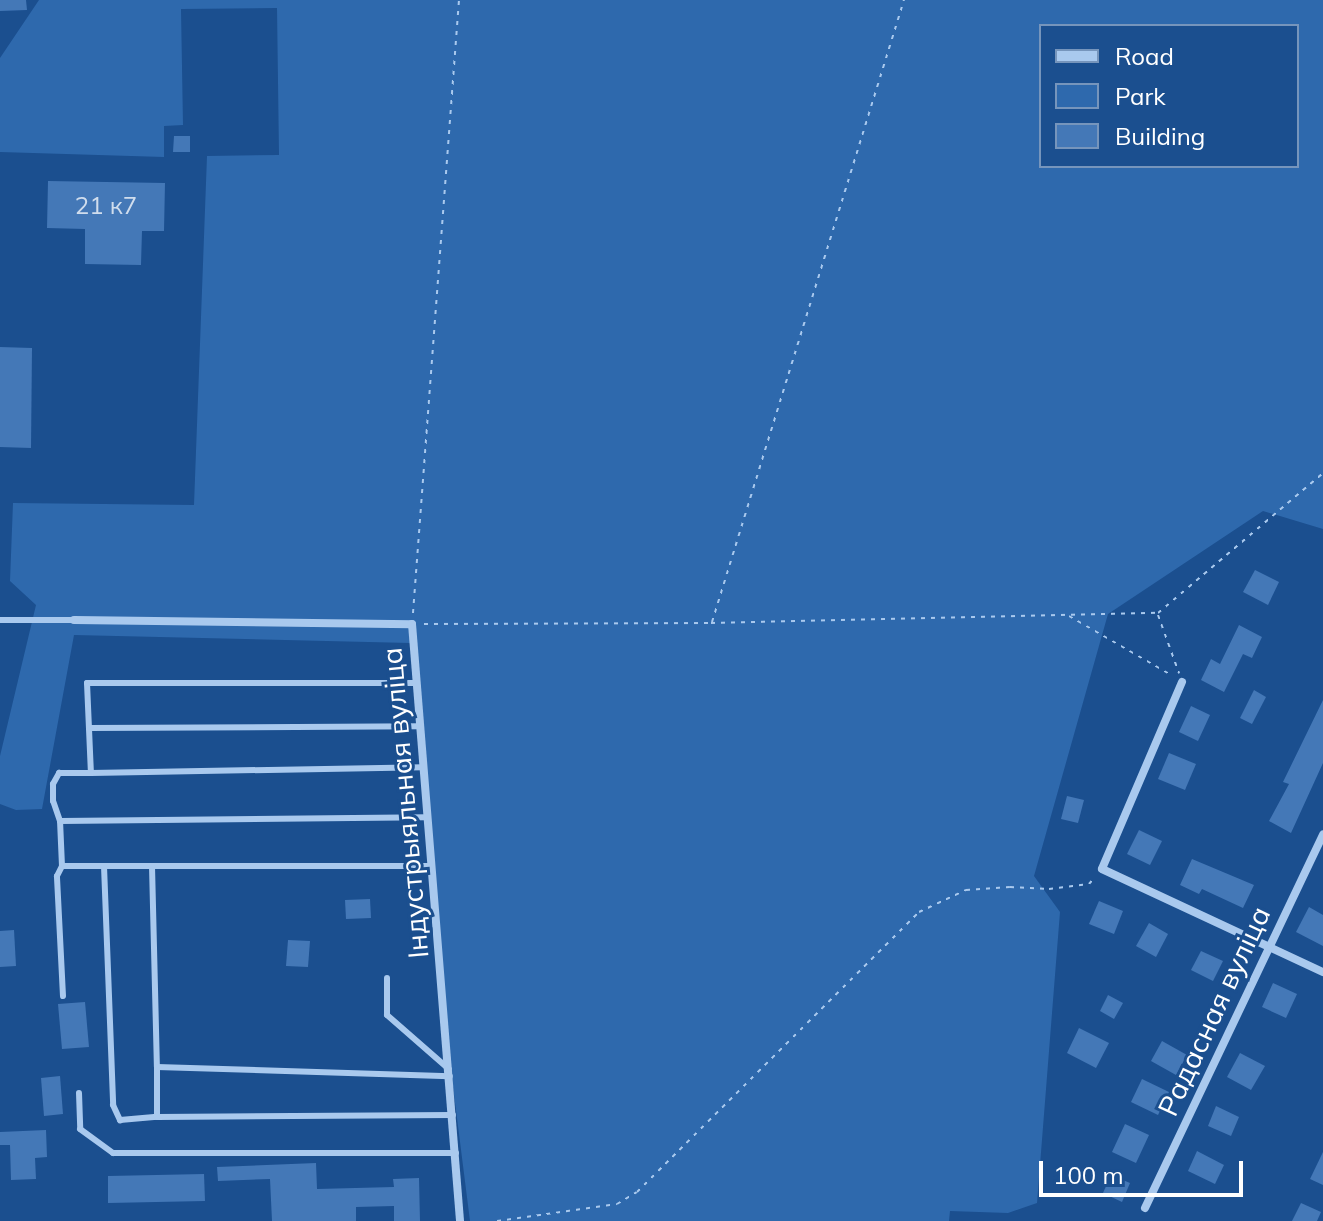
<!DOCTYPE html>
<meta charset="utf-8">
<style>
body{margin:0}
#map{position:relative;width:1323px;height:1221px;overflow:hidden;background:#1b4f8f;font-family:Mulish,sans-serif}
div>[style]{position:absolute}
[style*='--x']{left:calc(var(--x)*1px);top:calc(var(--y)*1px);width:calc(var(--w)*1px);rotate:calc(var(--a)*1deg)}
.green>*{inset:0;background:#2e69ad}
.building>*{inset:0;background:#4478b7}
.path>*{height:2px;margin-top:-1px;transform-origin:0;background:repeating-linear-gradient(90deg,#a9c9ee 0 4px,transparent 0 10px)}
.service>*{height:6px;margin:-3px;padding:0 3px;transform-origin:3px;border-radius:3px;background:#a9c9ee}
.minor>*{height:8px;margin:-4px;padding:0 4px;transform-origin:4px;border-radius:4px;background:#a9c9ee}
span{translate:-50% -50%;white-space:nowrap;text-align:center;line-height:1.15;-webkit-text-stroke:6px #1b4f8f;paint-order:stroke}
.number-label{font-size:24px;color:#d0dded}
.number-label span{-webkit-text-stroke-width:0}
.street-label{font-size:28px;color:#fff}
.legend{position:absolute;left:1039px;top:24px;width:260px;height:144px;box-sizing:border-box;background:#1b4f8f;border:2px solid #7695bc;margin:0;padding:10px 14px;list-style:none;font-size:24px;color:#fff}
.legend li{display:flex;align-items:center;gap:16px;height:40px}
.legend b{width:40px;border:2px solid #7695bc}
.scale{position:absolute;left:1039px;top:1161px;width:204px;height:36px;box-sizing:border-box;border:4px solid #fff;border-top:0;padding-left:10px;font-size:24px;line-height:28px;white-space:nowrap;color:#fff;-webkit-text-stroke:6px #1b4f8f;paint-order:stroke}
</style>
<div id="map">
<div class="green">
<div style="clip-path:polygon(evenodd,39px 0,1323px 0,1323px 529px,1263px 511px,1108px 614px,1034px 876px,1060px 912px,1037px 1203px,1008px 1213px,950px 1211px,949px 1221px,470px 1221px,448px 1047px,410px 643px,74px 635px,42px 809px,16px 810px,0 804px,0 756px,36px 605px,10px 581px,13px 503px,194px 505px,207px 156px,279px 155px,277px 8px,181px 9px,183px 125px,164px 126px,164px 157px,0 152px,0 58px,39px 0,1041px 26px,1297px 26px,1297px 166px,1041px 166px,1041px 26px)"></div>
</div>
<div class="building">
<div style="clip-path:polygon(0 0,26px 0,27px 10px,0 11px)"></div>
<div style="clip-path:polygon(174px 136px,190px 136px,190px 152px,173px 152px)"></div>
<div style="clip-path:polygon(48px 181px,165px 183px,164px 231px,142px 231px,141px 265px,85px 264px,85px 229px,47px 228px)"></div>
<div style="clip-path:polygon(0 347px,32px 348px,31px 448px,0 447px)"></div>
<div style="clip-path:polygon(1255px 570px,1279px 582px,1268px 605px,1243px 592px)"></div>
<div style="clip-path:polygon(1239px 625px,1262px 637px,1252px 658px,1243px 654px,1224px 692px,1201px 680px,1211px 659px,1220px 664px)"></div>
<div style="clip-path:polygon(1254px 690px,1266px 697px,1252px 724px,1240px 718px)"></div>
<div style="clip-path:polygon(1323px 700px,1323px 763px,1291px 833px,1269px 821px,1289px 784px,1283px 782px)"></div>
<div style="clip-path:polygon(1191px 706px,1210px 715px,1198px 741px,1179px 732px)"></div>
<div style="clip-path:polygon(1169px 753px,1196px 764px,1185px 790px,1158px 779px)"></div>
<div style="clip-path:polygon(1067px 796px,1084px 800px,1078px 823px,1061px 819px)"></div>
<div style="clip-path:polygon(1139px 830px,1162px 841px,1150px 865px,1127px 854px)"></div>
<div style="clip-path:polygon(1192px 859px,1254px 885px,1243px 908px,1202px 889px,1199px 894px,1180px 885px)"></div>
<div style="clip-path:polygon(370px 899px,371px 918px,346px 919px,345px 900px)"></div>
<div style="clip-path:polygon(1099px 901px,1123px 911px,1114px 934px,1089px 924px)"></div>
<div style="clip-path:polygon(1309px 907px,1323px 915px,1323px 946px,1296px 932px)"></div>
<div style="clip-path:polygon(1149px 923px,1168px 934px,1156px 957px,1136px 946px)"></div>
<div style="clip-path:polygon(14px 930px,16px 966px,0 967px,0 931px)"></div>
<div style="clip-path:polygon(288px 940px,310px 941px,308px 967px,286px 966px)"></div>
<div style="clip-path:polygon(1201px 951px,1223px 961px,1213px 981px,1191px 970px)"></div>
<div style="clip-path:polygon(1273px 983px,1297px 994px,1286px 1018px,1262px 1007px)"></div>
<div style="clip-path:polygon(1108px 995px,1123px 1003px,1114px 1019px,1100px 1011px)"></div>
<div style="clip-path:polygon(85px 1002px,89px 1047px,62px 1049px,58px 1004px)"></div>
<div style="clip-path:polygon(1079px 1028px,1109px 1043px,1096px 1068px,1067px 1053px)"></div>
<div style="clip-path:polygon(1162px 1041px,1187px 1055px,1176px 1075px,1151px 1061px)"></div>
<div style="clip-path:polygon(1240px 1053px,1265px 1066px,1251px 1090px,1227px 1077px)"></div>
<div style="clip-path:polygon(60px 1076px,63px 1114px,44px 1116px,41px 1078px)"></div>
<div style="clip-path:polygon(1142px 1079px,1169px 1092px,1158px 1115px,1131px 1102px)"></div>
<div style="clip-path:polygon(1216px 1106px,1239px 1117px,1231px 1136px,1208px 1126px)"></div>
<div style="clip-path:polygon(1125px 1124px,1149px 1135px,1136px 1163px,1112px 1152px)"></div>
<div style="clip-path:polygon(46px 1130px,47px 1157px,35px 1158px,36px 1179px,11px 1180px,10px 1145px,0 1145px,0 1132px)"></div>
<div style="clip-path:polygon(1197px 1151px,1224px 1165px,1215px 1184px,1188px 1171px)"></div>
<div style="clip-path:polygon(1323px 1152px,1323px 1185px,1310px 1179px)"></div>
<div style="clip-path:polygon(316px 1163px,317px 1189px,394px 1187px,393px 1179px,419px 1178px,420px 1221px,394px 1221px,394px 1206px,356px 1207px,356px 1221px,272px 1221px,270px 1179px,218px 1181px,217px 1167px)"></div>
<div style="clip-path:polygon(204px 1174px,205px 1201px,108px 1203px,108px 1176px)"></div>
<div style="clip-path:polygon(1111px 1175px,1130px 1183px,1122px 1202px,1103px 1193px)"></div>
<div style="clip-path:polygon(1301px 1203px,1321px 1212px,1317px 1221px,1292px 1221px)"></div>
</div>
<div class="path">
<div style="--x:413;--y:613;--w:615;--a:-85.71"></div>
<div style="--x:1158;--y:615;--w:62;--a:70.1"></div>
<div style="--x:1069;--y:616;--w:118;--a:30"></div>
<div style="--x:712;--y:622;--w:651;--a:-72.85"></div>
<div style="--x:424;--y:624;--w:287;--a:-0.2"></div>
<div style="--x:711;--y:623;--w:447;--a:-1.3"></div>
<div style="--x:1158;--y:613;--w:216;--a:-40.3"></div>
<div style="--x:497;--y:1221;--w:121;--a:-8.1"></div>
<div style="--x:617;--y:1204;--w:23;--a:-31"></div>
<div style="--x:637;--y:1192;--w:397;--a:-44.8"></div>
<div style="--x:919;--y:912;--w:52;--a:-25.1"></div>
<div style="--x:966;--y:890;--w:44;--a:-3.9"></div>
<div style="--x:1010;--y:887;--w:39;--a:3"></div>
<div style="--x:1049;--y:889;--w:40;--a:-7.1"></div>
<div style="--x:1089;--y:884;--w:9;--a:-49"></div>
</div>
<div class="service">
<div style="--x:0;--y:620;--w:74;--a:0"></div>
<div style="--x:417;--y:683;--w:330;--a:180"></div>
<div style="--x:87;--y:683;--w:90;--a:87.5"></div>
<div style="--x:91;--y:773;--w:332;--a:-1"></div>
<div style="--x:89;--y:728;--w:331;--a:-0.3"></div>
<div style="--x:60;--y:821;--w:21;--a:-109"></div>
<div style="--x:53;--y:801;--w:17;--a:-90"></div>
<div style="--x:53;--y:784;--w:13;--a:-61"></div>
<div style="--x:59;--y:773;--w:32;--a:0"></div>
<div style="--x:62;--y:866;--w:369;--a:0"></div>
<div style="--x:104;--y:866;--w:239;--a:87.8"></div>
<div style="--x:113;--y:1105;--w:17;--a:65"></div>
<div style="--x:120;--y:1120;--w:37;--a:-5"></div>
<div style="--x:157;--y:1117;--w:296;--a:-0.4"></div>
<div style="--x:152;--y:866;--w:201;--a:88.6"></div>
<div style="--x:157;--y:1067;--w:293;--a:1.8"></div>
<div style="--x:387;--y:978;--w:37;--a:90"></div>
<div style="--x:387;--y:1015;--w:82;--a:41.1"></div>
<div style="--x:63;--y:996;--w:120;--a:-92.9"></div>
<div style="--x:57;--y:876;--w:11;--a:-63"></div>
<div style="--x:62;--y:866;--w:45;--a:-92.5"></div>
<div style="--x:60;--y:821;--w:367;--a:-0.6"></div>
<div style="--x:157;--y:1067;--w:50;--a:90"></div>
<div style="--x:79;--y:1093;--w:36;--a:88"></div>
<div style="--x:80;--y:1129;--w:41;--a:36"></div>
<div style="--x:113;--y:1153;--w:343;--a:0"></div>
</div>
<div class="minor">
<div style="--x:74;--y:620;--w:338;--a:0.7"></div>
<div style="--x:412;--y:624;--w:599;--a:85.4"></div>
<div style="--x:1182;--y:682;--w:203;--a:113.2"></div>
<div style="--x:1102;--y:869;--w:244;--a:25"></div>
<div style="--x:1145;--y:1208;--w:414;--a:-64.5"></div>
</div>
<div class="number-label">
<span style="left:106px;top:206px">21 к7</span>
</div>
<div class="street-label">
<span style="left:405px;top:803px;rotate:-95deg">Індустрыяльная вуліца</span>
<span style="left:1214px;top:1011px;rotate:-65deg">Радасная вуліца</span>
</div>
<ul class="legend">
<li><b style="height:10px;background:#a9c9ee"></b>Road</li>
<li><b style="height:22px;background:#2e69ad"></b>Park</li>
<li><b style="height:22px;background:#4478b7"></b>Building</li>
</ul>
<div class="scale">100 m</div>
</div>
